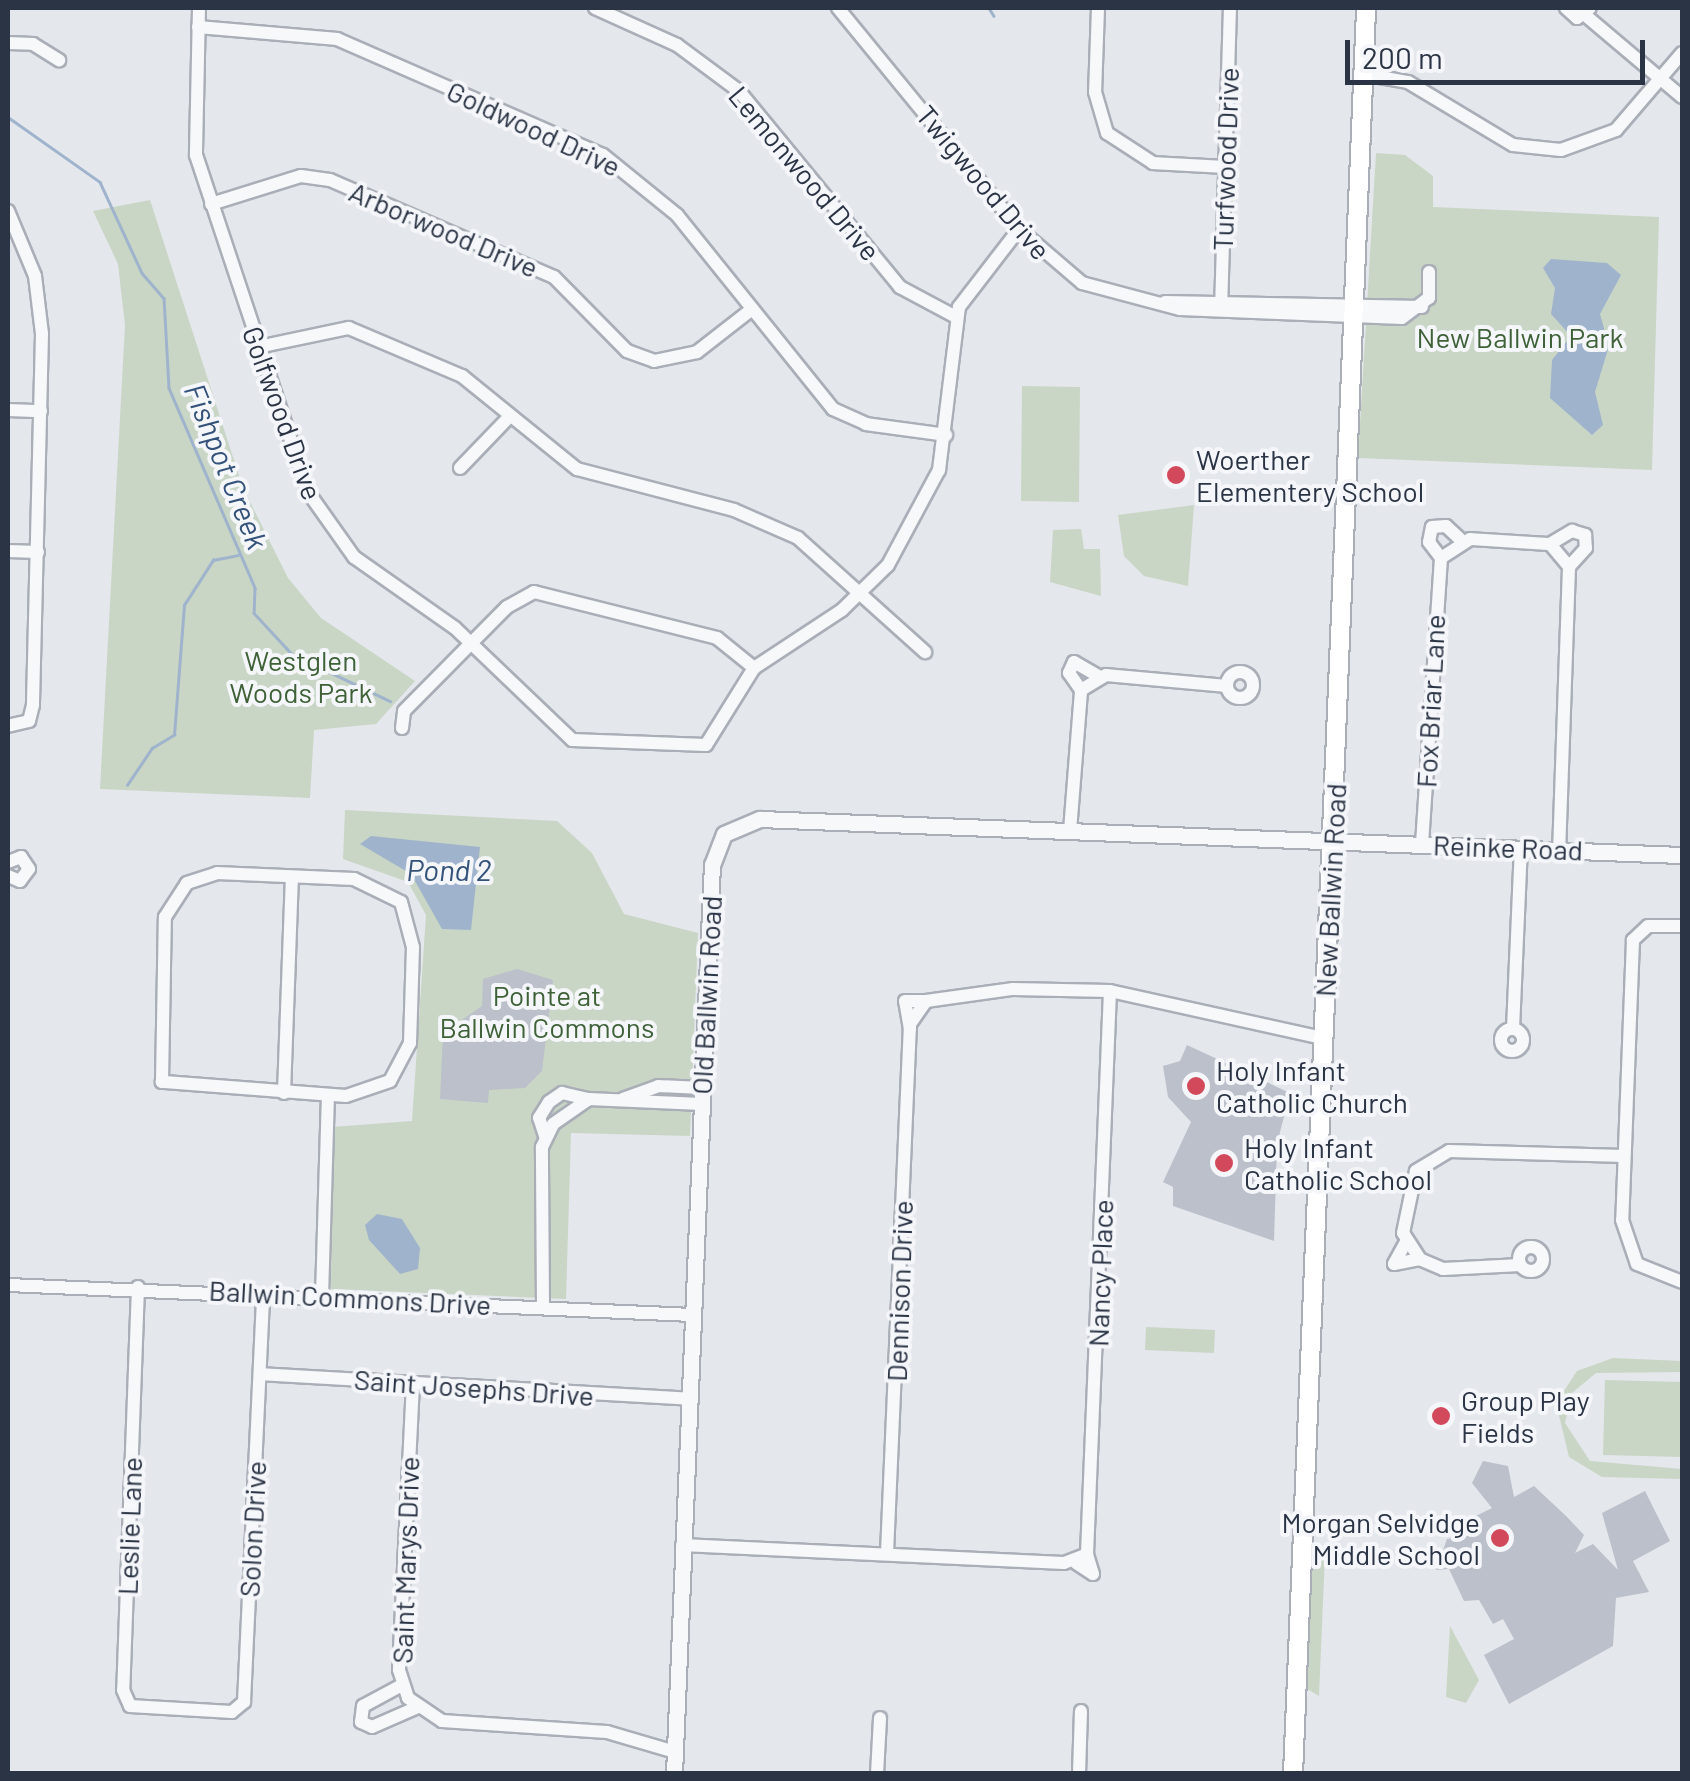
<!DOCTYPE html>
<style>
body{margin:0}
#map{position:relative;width:1690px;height:1781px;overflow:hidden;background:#e4e7ec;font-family:Barlow,sans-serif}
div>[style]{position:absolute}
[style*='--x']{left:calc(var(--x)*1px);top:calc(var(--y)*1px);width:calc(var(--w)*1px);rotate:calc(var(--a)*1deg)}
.green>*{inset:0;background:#c9d6c5}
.water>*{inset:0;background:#9fb4cc}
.stream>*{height:2.5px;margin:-1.25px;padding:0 1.25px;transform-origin:1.25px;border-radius:1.25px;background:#9fb4cc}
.building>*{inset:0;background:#bbc0ca}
.roads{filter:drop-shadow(2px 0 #a9aeb7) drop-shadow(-2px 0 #a9aeb7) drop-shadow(0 2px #a9aeb7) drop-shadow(0 -2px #a9aeb7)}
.minor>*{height:12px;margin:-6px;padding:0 6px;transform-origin:6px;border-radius:6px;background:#f7f8fa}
.minor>.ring{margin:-6px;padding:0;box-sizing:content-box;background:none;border:12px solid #f7f8fa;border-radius:50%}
.tertiary>*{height:15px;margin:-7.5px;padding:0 7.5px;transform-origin:7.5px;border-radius:7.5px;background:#f7f8fa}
.secondary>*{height:18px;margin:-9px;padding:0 9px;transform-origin:9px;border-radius:9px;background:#fff}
.dots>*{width:28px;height:28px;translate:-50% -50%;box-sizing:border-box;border:5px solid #f4f6f9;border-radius:50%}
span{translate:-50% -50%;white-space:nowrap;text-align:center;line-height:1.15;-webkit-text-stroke:8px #f4f6f9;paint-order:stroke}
.street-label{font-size:28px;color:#2b3445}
.park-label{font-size:28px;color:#3f6138}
.poi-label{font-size:28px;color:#2b3445}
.left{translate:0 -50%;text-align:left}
.right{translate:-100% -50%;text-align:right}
.water-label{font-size:30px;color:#34527a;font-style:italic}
.frame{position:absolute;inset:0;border:10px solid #2b3445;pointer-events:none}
.scale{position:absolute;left:1345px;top:40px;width:300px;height:45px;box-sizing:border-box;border:5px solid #2b3445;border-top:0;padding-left:12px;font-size:30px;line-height:35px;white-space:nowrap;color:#2b3445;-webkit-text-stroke:8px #f4f6f9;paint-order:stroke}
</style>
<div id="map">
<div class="green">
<div style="clip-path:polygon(1376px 153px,1405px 155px,1433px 176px,1433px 207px,1659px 217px,1652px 470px,1358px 458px)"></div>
<div style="clip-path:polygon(150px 200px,243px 488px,288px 578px,321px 618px,415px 681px,376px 724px,314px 730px,310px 798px,100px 789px,125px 325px,118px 264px,93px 211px)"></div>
<div style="clip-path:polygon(1022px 386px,1080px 387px,1079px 502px,1021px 501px)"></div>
<div style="clip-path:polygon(1194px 505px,1188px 586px,1144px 576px,1124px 556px,1118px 515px)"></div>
<div style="clip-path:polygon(1081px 529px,1084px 549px,1100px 549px,1101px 596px,1050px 582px,1053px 530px)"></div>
<div style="clip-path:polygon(345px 810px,557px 821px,592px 853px,624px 914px,698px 933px,690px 1136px,571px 1133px,566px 1299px,331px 1289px,332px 1127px,412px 1121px,426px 915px,408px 882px,343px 859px)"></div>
<div style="clip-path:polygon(1146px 1327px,1215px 1330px,1214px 1353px,1145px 1350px)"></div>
<div style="clip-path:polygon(1682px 1361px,1682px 1372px,1596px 1373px,1572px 1393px,1565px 1423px,1590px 1461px,1682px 1469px,1682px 1479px,1602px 1477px,1569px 1457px,1556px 1403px,1577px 1371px,1613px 1358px)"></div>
<div style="clip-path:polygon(1605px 1380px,1682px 1382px,1682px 1457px,1603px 1455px)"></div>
<div style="clip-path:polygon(1322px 1550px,1325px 1554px,1319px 1696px,1304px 1687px,1309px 1556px)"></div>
<div style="clip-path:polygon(1450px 1626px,1479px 1680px,1466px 1703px,1446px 1697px)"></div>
</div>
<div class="water">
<div style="clip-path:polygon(1551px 259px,1607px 263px,1621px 275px,1600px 314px,1609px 346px,1595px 392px,1603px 425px,1592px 435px,1550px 398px,1552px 360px,1571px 336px,1551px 314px,1555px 288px,1543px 268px)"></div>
<div style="clip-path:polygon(371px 836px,480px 847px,471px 930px,442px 929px,411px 874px,360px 844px)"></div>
<div style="clip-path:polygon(377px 1214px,402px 1219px,420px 1248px,418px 1269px,400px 1274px,369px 1240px,365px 1225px)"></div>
</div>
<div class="stream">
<div style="--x:989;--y:8;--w:9;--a:58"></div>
<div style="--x:8;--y:117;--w:113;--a:35.2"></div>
<div style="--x:100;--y:182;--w:100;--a:65.2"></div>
<div style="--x:142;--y:273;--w:33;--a:49"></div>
<div style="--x:164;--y:298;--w:90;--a:86.8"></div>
<div style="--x:169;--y:388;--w:218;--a:66.7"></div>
<div style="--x:255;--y:588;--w:25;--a:92"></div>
<div style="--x:254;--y:613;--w:56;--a:47.2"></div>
<div style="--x:292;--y:654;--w:109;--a:25.6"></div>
<div style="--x:127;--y:785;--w:45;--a:-56"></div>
<div style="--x:152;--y:748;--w:26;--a:-31"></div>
<div style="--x:174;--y:735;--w:130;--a:-85.6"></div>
<div style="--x:184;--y:605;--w:54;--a:-57.2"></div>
<div style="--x:213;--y:560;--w:25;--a:-11"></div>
</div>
<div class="building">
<div style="clip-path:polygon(517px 969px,553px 980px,542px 1071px,525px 1088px,489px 1090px,488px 1103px,440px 1099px,443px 1033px,482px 1006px,483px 979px)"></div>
<div style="clip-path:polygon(1187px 1045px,1290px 1093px,1277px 1144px,1274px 1241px,1173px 1206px,1173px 1187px,1163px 1182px,1191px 1122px,1168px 1097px,1163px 1066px,1180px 1061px)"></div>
<div style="clip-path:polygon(1483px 1461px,1508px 1466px,1514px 1497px,1534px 1486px,1566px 1516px,1584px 1535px,1575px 1553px,1593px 1544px,1618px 1570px,1602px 1513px,1645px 1491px,1670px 1541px,1633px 1561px,1649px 1592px,1616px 1598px,1613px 1646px,1509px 1704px,1484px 1655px,1514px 1639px,1503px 1619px,1493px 1624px,1479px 1600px,1464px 1601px,1449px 1569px,1436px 1570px,1447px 1539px,1477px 1534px,1472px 1518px,1492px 1508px,1472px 1483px)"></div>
</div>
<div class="roads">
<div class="minor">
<div style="--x:199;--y:8;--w:147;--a:91.2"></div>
<div style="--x:196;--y:155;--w:355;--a:71.6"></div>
<div style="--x:308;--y:492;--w:80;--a:54.7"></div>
<div style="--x:354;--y:557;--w:123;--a:35.1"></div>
<div style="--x:455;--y:628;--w:162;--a:43.7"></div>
<div style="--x:572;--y:740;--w:134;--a:2.1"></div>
<div style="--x:706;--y:745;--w:91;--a:-58.1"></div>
<div style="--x:754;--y:668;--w:105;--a:-33.4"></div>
<div style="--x:842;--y:610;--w:64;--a:-44.4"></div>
<div style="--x:888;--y:565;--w:108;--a:-61.8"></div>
<div style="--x:939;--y:470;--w:164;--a:-83"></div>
<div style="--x:959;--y:307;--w:98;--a:-52.4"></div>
<div style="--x:595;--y:8;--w:90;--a:24.3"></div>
<div style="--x:677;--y:45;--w:77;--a:36.6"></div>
<div style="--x:739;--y:91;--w:254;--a:50.6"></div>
<div style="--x:900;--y:287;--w:64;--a:28.2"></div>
<div style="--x:838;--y:8;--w:286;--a:50.7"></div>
<div style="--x:1019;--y:229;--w:83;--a:40.6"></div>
<div style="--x:1082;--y:283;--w:101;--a:14.9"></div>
<div style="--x:1180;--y:309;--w:222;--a:2.3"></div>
<div style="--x:1402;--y:318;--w:34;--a:-37"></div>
<div style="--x:1429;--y:298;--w:26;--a:-90"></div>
<div style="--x:1098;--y:8;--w:84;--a:92"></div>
<div style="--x:1095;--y:92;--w:43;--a:73.7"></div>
<div style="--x:1107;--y:133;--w:55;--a:33.1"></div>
<div style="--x:1153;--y:163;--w:71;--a:3.2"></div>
<div style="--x:1566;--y:8;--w:15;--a:42"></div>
<div style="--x:1577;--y:18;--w:16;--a:-38"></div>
<div style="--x:1585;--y:15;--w:127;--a:40.2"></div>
<div style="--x:198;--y:27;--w:140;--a:4.9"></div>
<div style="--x:337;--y:39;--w:290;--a:23.6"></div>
<div style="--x:603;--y:155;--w:95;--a:39"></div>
<div style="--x:677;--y:215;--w:249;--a:51.2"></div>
<div style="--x:833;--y:409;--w:36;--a:24"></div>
<div style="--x:866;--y:424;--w:81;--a:7.8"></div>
<div style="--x:8;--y:43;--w:25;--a:2"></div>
<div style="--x:33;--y:44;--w:31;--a:32"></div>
<div style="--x:1363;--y:74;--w:46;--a:10.1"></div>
<div style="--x:1408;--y:82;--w:122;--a:31"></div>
<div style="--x:1513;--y:145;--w:48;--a:5.9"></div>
<div style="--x:1561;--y:150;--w:59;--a:-20"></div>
<div style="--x:1616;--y:130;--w:101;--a:-49.4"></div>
<div style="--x:211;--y:204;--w:94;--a:-17.3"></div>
<div style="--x:301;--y:176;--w:29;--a:8"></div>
<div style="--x:330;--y:180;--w:244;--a:23.4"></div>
<div style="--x:554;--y:277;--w:104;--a:45.4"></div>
<div style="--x:627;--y:351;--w:29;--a:20"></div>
<div style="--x:654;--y:361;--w:44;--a:-11.8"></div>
<div style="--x:697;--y:352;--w:70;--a:-38"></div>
<div style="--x:8;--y:211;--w:70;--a:67.4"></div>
<div style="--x:35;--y:276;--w:58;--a:83.1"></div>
<div style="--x:42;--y:334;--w:371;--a:91.4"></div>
<div style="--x:33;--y:705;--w:16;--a:104"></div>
<div style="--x:29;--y:721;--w:22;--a:167"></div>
<div style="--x:1165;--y:302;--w:257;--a:1.1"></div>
<div style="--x:1221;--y:310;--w:302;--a:-88.3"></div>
<div style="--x:258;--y:347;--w:93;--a:-11.8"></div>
<div style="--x:349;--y:328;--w:123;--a:23"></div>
<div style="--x:462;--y:376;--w:148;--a:39"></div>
<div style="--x:577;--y:469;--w:162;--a:14.6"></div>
<div style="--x:734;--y:510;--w:70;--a:23.6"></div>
<div style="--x:798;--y:538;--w:171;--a:41.9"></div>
<div style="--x:8;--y:410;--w:33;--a:2"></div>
<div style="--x:460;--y:468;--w:72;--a:-46.1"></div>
<div style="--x:1550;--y:544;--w:30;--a:50"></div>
<div style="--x:1569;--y:567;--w:282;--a:92"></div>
<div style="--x:1550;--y:544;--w:26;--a:-31"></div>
<div style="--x:1572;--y:531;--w:14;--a:17"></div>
<div style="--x:1585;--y:535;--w:13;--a:86"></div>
<div style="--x:1586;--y:548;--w:25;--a:132"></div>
<div style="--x:8;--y:551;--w:30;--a:2"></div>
<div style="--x:1441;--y:558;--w:20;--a:-127"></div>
<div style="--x:1429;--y:542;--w:15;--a:-79"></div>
<div style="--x:1432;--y:527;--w:14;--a:-4"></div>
<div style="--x:1446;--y:526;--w:22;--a:43"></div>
<div class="ring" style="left:1227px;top:672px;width:14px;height:14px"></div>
<div style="--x:1081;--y:690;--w:21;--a:-125"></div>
<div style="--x:1069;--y:673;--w:12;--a:-66"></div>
<div style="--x:1074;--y:662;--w:28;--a:30"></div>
<div style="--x:402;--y:728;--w:17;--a:-83"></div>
<div style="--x:404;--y:711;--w:146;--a:-45.3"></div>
<div style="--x:507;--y:607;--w:31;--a:-29"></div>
<div style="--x:534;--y:592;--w:189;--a:14.1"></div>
<div style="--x:717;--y:638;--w:48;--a:39"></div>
<div style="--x:1070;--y:831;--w:141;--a:-85.5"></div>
<div style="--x:1081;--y:690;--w:29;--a:-31"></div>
<div style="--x:1106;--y:675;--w:121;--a:5.2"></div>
<div style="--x:1422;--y:844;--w:287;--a:-86.2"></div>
<div style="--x:1441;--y:558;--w:35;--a:-33"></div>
<div style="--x:1470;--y:539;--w:80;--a:3.6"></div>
<div style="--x:8;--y:862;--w:14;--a:-21"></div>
<div style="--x:21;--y:857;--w:14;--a:56"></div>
<div style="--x:29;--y:869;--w:15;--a:127"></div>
<div style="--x:20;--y:881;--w:13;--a:-157"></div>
<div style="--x:217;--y:873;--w:137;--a:2.5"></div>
<div style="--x:354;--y:879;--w:52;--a:26.1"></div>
<div style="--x:401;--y:902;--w:47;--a:75.1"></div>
<div style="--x:413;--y:947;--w:96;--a:91.8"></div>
<div style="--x:410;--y:1043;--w:43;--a:117.8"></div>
<div style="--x:390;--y:1081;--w:46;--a:161.2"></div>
<div style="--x:346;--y:1096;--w:185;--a:-175.6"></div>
<div style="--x:162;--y:1082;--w:165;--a:-89"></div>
<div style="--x:165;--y:917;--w:40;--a:-57.1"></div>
<div style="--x:187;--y:883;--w:32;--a:-18"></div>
<div style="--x:1682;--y:926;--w:34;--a:180"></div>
<div style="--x:1648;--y:926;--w:21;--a:137"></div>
<div style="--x:1633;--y:940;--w:280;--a:92.2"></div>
<div style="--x:1622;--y:1220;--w:46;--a:71.2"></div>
<div style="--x:1637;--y:1264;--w:48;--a:21.8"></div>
<div class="ring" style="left:1501px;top:1029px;width:10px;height:10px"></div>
<div style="--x:910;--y:1029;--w:28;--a:-100"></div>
<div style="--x:905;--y:1001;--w:21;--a:0"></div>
<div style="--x:1513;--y:1029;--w:180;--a:-87.5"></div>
<div style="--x:284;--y:1093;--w:215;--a:-87.9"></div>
<div style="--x:623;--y:1099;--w:37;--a:-20"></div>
<div style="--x:658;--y:1086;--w:44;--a:2.6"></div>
<div style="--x:545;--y:1136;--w:19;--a:-108"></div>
<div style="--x:539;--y:1118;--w:19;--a:-58"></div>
<div style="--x:549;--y:1102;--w:16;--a:-35"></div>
<div style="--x:562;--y:1093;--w:28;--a:13"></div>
<div style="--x:1406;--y:1242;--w:25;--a:119"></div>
<div style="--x:1394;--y:1264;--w:26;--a:-11"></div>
<div class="ring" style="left:1519px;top:1247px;width:12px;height:12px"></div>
<div style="--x:1520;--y:1265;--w:77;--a:177"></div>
<div style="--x:1443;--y:1269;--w:25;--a:-157"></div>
<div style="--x:1420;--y:1259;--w:31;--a:-123"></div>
<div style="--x:1403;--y:1233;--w:63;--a:-78.2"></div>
<div style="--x:1416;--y:1171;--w:39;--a:-31"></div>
<div style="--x:1449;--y:1151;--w:175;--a:1.6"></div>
<div style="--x:8;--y:1285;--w:686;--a:2.51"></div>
<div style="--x:138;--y:1287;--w:403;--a:92.1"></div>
<div style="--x:123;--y:1690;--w:17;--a:66"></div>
<div style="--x:130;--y:1706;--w:102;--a:3.4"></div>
<div style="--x:232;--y:1712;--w:16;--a:-40"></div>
<div style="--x:244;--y:1702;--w:408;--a:-87.3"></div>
<div style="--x:322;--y:1296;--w:201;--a:-88.3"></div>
<div style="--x:543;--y:1306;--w:159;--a:-90.4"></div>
<div style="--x:542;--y:1147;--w:25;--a:-64"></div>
<div style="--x:553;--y:1124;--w:44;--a:-34.8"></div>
<div style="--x:589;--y:1099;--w:112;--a:2.6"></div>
<div style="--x:260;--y:1374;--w:429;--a:3.3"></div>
<div style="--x:413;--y:1383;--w:287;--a:92.8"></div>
<div style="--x:399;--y:1670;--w:29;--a:72"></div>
<div style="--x:408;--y:1698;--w:41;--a:34.1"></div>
<div style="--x:442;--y:1721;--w:165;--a:3.8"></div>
<div style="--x:607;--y:1732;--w:71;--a:16.4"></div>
<div style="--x:682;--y:1545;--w:382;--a:2.7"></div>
<div style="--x:1064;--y:1563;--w:25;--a:-21"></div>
<div style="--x:1087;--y:1554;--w:563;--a:-87.66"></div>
<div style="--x:887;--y:1553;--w:529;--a:-87.51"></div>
<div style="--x:910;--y:1024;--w:28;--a:-55"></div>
<div style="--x:926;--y:1001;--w:88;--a:-7.9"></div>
<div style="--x:1013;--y:989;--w:97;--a:1.2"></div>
<div style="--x:1110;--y:991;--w:217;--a:12.5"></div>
<div style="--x:1076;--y:1563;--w:20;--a:33"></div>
<div style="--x:1093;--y:1574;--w:21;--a:-107"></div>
<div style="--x:402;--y:1685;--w:44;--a:151.7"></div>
<div style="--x:363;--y:1706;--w:16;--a:97"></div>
<div style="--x:361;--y:1722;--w:12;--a:24"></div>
<div style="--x:372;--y:1727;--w:50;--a:-23.5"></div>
<div style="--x:877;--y:1774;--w:56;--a:-86.9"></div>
<div style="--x:1079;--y:1774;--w:63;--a:-88.2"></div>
</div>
<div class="tertiary">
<div style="--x:674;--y:1774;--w:910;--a:-87.61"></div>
<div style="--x:712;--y:865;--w:33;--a:-69"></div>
<div style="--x:724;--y:834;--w:39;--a:-23"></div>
<div style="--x:760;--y:819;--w:923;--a:2.24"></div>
</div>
<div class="secondary">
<div style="--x:1293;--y:1774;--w:1768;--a:-87.63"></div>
</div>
</div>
<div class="dots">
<div style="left:1176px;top:475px;background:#d1495b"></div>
<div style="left:1196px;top:1086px;background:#d1495b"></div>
<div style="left:1224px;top:1163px;background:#d1495b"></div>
<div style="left:1441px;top:1416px;background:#d1495b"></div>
<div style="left:1500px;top:1538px;background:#d1495b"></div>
</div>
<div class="street-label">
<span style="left:534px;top:128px;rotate:25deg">Goldwood Drive</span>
<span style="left:1225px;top:159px;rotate:-88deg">Turfwood Drive</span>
<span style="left:805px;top:173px;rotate:50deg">Lemonwood Drive</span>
<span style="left:984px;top:182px;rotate:50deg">Twigwood Drive</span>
<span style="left:444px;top:229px;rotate:23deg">Arborwood Drive</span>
<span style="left:283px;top:413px;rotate:70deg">Golfwood Drive</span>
<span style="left:1430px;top:701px;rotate:-87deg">Fox Briar Lane</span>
<span style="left:1508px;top:847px;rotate:2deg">Reinke Road</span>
<span style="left:1330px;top:890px;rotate:-87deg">New Ballwin Road</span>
<span style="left:706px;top:995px;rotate:-87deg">Old Ballwin Road</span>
<span style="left:1100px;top:1273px;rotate:-88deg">Nancy Place</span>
<span style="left:899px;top:1291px;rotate:-88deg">Dennison Drive</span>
<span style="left:350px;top:1297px;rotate:3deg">Ballwin Commons Drive</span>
<span style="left:474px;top:1387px;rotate:4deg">Saint Josephs Drive</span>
<span style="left:129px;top:1526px;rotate:-88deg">Leslie Lane</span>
<span style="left:252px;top:1529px;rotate:-87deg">Solon Drive</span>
<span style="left:405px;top:1560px;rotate:-88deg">Saint Marys Drive</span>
</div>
<div class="park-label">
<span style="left:1520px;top:337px">New Ballwin Park</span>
<span style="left:301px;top:676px">Westglen<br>Woods Park</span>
<span style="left:547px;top:1011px">Pointe at<br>Ballwin Commons</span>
</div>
<div class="poi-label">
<span class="left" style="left:1196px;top:475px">Woerther<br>Elementery School</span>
<span class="left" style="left:1216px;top:1086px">Holy Infant<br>Catholic Church</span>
<span class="left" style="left:1244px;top:1163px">Holy Infant<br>Catholic School</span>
<span class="left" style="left:1461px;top:1416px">Group Play<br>Fields</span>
<span class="right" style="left:1480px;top:1538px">Morgan Selvidge<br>Middle School</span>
</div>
<div class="water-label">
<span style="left:227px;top:466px;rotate:68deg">Fishpot Creek</span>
<span style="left:449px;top:869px">Pond 2</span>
</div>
<div class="frame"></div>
<div class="scale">200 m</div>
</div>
